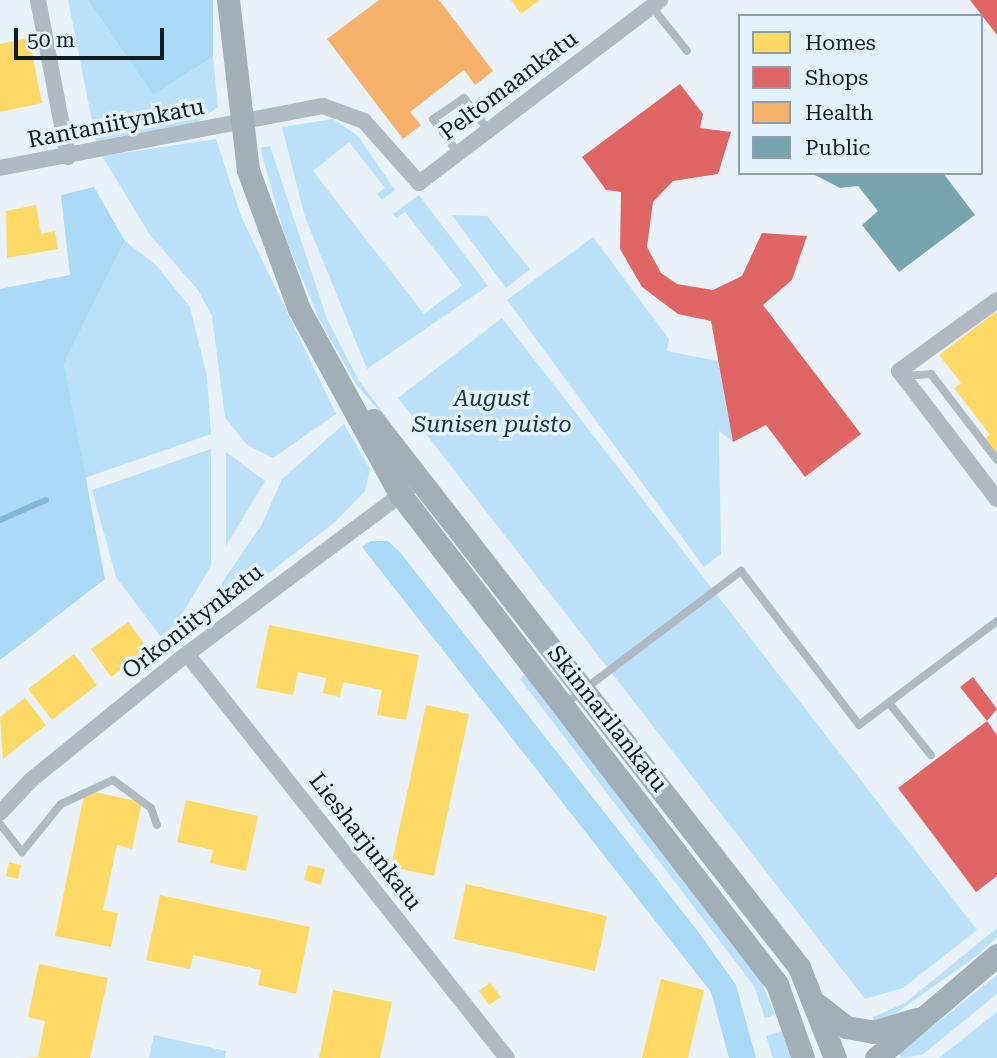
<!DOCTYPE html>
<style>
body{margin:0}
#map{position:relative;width:997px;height:1058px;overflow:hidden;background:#e9f2f8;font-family:"Roboto Serif",serif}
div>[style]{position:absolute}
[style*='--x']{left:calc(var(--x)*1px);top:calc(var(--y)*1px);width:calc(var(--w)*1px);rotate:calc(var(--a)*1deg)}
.green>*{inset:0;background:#bae1f9}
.forest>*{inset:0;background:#abdaf6}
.homes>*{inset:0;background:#ffd966}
.shops>*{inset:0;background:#e06666}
.health>*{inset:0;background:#f6b26b}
.public>*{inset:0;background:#76a5af}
.stream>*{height:6px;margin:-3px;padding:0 3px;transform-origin:3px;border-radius:3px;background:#7fb8d9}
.lane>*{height:8px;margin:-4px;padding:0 4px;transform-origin:4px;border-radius:4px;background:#afbac2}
.street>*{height:16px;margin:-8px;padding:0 8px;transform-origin:8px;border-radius:8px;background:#afbac2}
.secondary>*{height:23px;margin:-11.5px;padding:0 11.5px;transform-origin:11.5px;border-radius:11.5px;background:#a2afb7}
span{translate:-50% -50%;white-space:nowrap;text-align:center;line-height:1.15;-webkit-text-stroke:7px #e3f3fe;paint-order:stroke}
.street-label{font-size:23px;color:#121c23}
.park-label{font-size:23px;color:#113447;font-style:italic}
.legend{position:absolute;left:738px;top:14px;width:245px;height:161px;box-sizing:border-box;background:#e3f3fe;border:2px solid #8f9da6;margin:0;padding:9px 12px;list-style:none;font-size:21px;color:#121c23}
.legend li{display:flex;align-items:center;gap:14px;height:35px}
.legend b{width:35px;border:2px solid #8f9da6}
.scale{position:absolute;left:14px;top:28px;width:150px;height:32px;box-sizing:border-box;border:4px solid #121c23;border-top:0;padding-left:9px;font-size:21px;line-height:24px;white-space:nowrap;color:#121c23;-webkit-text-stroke:5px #e3f3fe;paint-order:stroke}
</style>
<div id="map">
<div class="green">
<div style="clip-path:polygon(68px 0,88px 0,153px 95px,213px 57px,218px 107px,197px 122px,96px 141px)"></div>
<div style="clip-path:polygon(333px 119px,358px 136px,395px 190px,382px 200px,377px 194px,385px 188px,349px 142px,313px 171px,424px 314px,462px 285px,405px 212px,396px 218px,393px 214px,419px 195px,488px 286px,367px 369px,305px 217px,282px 127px)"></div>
<div style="clip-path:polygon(216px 139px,241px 216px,336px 414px,273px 458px,247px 445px,225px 417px,212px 316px,198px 290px,150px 235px,102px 156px)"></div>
<div style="clip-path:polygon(270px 146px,327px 319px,358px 379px,395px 429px,356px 384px,319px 319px,285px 237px,260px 148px)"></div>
<div style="clip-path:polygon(452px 215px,487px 216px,530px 269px,506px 288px)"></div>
<div style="clip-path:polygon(593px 237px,669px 339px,667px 351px,718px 361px,733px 442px,719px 431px,721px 554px,704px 567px,507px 300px)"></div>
<div style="clip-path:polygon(125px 241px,155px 264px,190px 307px,207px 376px,211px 434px,82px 479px,64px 364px)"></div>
<div style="clip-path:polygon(502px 318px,977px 930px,903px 988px,865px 999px,398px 398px)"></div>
<div style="clip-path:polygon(344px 424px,370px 469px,365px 491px,335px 522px,184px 639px,262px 524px,282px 479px)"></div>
<div style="clip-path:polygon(211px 449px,211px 566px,172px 631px,160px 636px,116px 577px,92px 490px)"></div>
<div style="clip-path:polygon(226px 452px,265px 481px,226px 546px)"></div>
<div style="clip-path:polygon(526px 672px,760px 978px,775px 1015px,765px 1018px,754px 986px,520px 679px)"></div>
<div style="clip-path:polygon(997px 928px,997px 937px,975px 957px,892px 1016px,873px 1023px,873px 1017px,905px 1003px)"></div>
<div style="clip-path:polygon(997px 975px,997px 994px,922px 1055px,901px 1058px,899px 1053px)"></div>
<div style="clip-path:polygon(997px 1012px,997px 1058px,939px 1058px)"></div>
<div style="clip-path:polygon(782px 1031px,792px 1058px,773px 1058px,766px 1036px)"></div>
<div style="clip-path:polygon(154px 1035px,226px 1051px,225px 1058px,149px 1058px)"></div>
</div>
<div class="forest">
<div style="clip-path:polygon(88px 0,213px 0,213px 57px,153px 95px)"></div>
<div style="clip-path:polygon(94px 187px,125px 241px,64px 364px,105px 579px,0 660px,0 289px,70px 275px,61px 195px)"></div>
<div style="clip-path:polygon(371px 541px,388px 541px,399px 551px,700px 934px,736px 985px,756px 1058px,729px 1058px,711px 992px,362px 547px)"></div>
</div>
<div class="homes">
<div style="clip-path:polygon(511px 0,540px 0,521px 14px)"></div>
<div style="clip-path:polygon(29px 38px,42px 103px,0 112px,0 44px)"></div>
<div style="clip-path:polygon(36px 205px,41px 234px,55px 231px,58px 249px,7px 258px,6px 211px)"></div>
<div style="clip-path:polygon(997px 311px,997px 458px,983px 440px,990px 435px,954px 388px,961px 383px,939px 355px)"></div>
<div style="clip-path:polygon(128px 622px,149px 650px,111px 677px,91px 649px)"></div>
<div style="clip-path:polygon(269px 625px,419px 655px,406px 720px,377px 715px,382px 690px,343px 682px,340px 697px,323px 693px,326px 678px,298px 672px,293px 695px,256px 688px)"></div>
<div style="clip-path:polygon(74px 654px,97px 685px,52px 720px,28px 689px)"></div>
<div style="clip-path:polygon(25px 698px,46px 725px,3px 759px,0 717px)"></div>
<div style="clip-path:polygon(426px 705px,469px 714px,434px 876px,391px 867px)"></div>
<div style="clip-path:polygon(85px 790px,142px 802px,132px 849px,117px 845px,103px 910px,118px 913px,111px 947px,55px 936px)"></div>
<div style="clip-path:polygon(186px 800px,258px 816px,246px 871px,210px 863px,213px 850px,177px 842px)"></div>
<div style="clip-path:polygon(9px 862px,21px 865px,18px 879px,6px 876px)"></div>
<div style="clip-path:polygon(308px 865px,325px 869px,321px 885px,304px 880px)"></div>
<div style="clip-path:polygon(466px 884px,607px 916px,595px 971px,454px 939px)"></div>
<div style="clip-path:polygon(160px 895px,310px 927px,296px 994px,258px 985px,261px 970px,193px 955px,190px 969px,146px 960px)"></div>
<div style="clip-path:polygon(39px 964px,108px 978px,90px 1058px,20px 1058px,38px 1057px,45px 1021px,28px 1017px)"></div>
<div style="clip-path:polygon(661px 979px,704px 990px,688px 1058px,642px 1058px)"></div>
<div style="clip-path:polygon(490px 983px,501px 997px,489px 1005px,479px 991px)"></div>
<div style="clip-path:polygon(333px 990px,392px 1002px,380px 1058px,319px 1058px)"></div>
</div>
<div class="shops">
<div style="clip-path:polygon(970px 0,997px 0,997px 35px)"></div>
<div style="clip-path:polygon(680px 84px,703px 114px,700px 128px,731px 132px,718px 174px,673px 181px,653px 202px,647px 247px,661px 273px,677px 284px,713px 290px,742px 276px,762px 233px,807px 236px,792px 280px,763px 305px,861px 434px,805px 477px,766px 425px,733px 442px,711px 321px,678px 314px,642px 287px,620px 249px,621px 192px,606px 190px,582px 157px)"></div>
<div style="clip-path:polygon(973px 677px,997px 709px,987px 721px,960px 687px)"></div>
<div style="clip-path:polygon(987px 721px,997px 735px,997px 876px,976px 892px,898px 788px)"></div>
</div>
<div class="health">
<div style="clip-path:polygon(379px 0,439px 0,493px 71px,475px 85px,464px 70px,410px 112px,421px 125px,403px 139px,327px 39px)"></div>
</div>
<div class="public">
<div style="clip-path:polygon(811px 173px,943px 173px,975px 215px,899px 272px,862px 225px,878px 211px,858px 186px,840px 188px)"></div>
</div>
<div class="stream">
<div style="--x:0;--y:520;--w:50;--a:-23.5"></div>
</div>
<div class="lane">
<div style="--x:652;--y:7;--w:56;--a:51.5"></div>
<div style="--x:458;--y:153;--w:42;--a:-126.3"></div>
<div style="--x:433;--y:119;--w:37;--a:-34"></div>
<div style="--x:464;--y:98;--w:40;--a:53"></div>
<div style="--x:904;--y:376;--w:27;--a:-4"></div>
<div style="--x:931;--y:374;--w:108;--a:52.5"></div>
<div style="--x:889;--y:703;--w:67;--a:51.1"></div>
<div style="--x:565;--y:704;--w:221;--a:-37.1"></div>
<div style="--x:741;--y:571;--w:194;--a:52.5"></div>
<div style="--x:859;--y:725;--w:173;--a:-37"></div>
<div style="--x:0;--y:824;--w:36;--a:52"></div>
<div style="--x:22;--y:852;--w:62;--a:-50.9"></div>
<div style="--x:61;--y:804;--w:57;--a:-24.8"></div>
<div style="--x:113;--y:780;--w:47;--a:36.4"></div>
<div style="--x:151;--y:808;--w:18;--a:71"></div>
</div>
<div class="street">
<div style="--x:38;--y:0;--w:160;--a:79.2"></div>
<div style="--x:0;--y:168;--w:329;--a:-10.9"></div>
<div style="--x:323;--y:106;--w:44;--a:20.1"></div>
<div style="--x:364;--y:121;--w:83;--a:48.4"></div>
<div style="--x:419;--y:183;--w:303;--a:-37.2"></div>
<div style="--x:997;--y:300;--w:121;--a:144.1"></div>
<div style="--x:899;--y:371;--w:161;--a:52.6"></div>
<div style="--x:187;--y:654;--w:515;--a:51.62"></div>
<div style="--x:0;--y:813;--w:45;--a:-46.8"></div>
<div style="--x:31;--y:780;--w:191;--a:-39"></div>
<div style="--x:179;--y:660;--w:304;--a:-36.7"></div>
</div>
<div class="secondary">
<div style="--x:228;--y:0;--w:171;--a:83.3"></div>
<div style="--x:248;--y:170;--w:148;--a:69.9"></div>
<div style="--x:299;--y:309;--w:211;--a:61.4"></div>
<div style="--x:400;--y:494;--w:618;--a:52.43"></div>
<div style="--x:777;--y:984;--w:78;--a:70.6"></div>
<div style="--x:373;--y:420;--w:693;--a:52.09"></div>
<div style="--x:799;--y:967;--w:98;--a:68.4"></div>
<div style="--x:818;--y:1005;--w:36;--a:38"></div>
<div style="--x:846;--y:1027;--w:27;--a:10"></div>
<div style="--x:873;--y:1032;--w:45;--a:-16.8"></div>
<div style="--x:876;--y:1058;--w:159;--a:-40.4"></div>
</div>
<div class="street-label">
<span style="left:509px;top:86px;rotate:-37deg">Peltomaankatu</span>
<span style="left:116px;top:124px;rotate:-11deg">Rantaniitynkatu</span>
<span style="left:193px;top:622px;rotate:-38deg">Orkoniitynkatu</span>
<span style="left:607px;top:719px;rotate:52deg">Skinnarilankatu</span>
<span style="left:365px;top:842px;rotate:52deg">Liesharjunkatu</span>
</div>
<div class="park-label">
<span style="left:492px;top:412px">August<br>Sunisen puisto</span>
</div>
<ul class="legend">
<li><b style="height:19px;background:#ffd966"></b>Homes</li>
<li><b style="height:19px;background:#e06666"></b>Shops</li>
<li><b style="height:19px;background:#f6b26b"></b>Health</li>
<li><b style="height:19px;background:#76a5af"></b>Public</li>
</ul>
<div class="scale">50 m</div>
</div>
